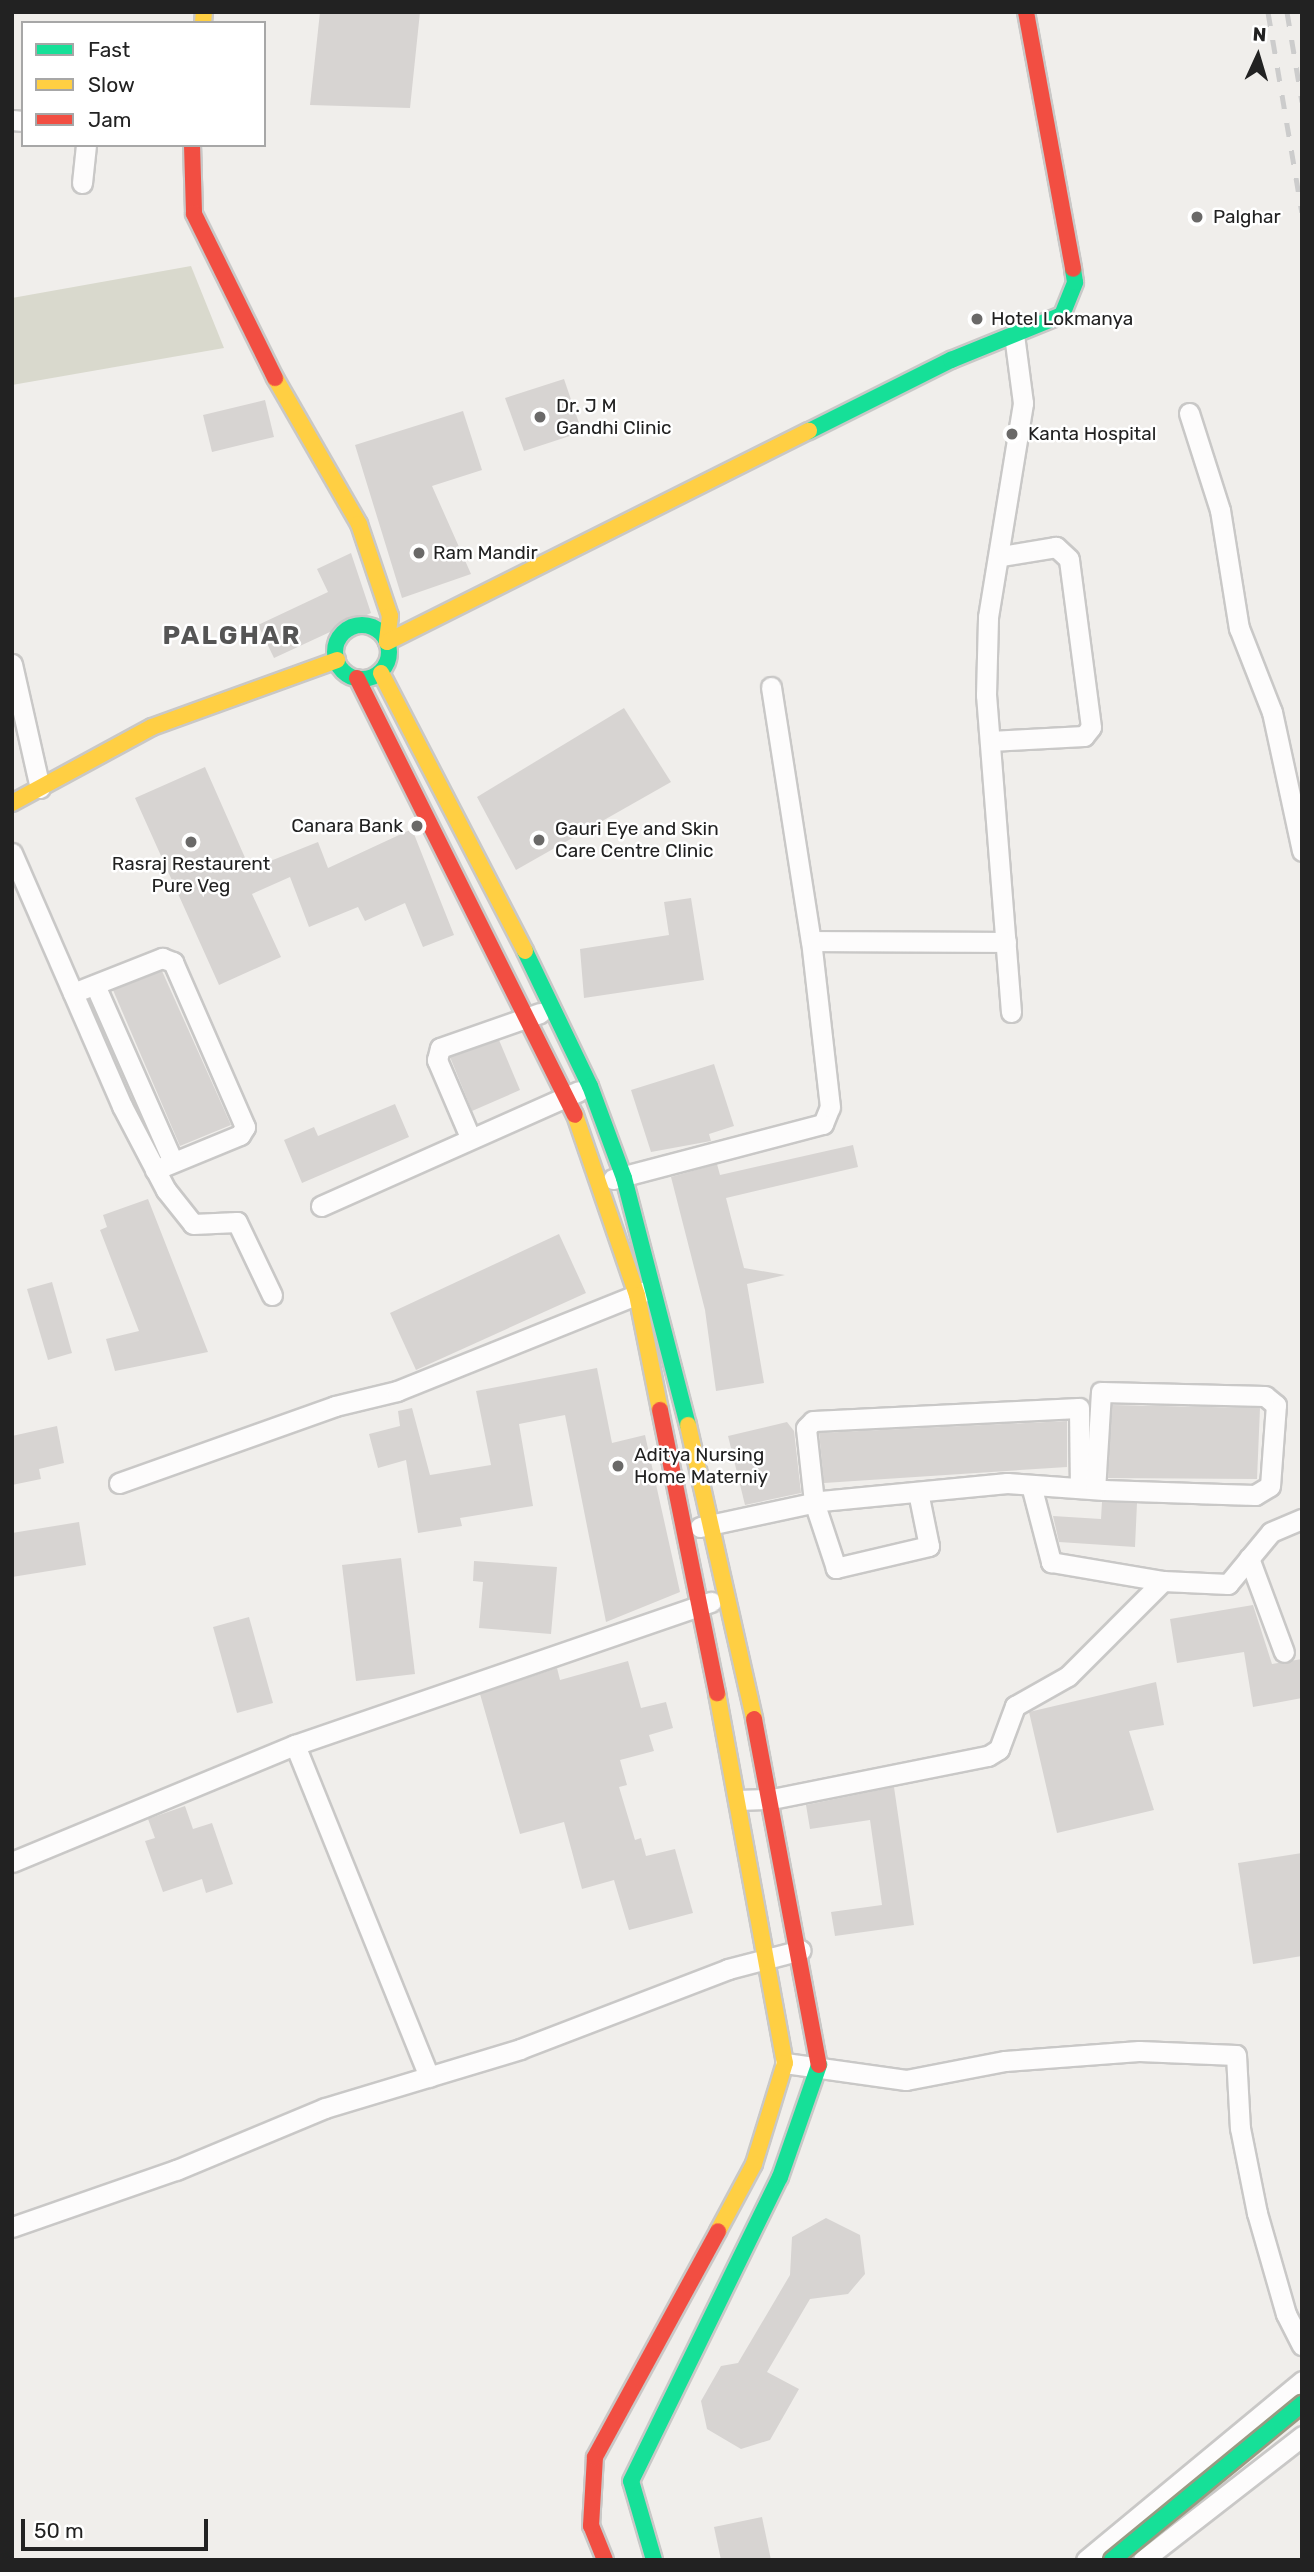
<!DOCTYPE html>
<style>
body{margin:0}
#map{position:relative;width:1314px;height:2572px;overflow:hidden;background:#f0eeeb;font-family:Rubik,sans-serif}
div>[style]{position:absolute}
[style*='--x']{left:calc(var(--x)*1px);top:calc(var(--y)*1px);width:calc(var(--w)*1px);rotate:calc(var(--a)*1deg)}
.construction>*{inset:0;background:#d9d9cd}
.building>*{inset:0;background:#d7d4d2}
.roads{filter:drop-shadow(2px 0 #c9c8c7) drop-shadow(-2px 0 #c9c8c7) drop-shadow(0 2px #c9c8c7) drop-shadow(0 -2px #c9c8c7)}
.street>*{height:19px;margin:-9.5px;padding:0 9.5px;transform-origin:9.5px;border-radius:9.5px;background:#fdfcfc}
.fast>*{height:16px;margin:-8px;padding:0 8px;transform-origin:8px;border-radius:8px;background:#16e098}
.fast>.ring{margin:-8px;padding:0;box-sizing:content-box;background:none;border:16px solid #16e098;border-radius:50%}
.slow>*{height:16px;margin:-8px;padding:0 8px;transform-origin:8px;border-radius:8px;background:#ffcf43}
.jam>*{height:16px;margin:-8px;padding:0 8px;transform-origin:8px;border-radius:8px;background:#f24e42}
.rail>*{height:5px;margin-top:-2.5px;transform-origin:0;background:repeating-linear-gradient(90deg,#ccc 0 14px,transparent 0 28px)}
.bridges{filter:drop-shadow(2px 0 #999a82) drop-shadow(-2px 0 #999a82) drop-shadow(0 2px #999a82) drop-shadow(0 -2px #999a82)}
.fast-bridge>*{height:16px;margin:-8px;padding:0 8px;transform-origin:8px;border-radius:8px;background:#16e098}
.dots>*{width:19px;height:19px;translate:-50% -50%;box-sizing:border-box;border:4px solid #fff;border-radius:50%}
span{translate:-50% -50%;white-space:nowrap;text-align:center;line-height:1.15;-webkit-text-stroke:5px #fff;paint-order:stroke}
.poi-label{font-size:19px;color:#222}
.left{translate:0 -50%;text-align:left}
.right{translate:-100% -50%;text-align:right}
.district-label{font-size:26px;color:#555;font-weight:700;letter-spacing:2px}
.frame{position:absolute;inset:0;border:14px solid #222;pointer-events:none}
.legend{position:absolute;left:21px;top:21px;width:245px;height:126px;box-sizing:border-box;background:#fff;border:2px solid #a7a7a7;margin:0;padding:9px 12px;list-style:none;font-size:21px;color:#222}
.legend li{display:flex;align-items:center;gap:14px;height:35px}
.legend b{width:35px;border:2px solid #a7a7a7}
.north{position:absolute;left:1223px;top:21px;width:70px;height:70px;-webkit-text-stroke:5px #fff;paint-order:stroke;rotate:4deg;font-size:19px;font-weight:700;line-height:28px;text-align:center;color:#222}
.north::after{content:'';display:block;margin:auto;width:24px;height:32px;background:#222;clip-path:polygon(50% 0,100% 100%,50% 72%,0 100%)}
.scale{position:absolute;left:21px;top:2519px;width:187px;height:32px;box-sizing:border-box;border:4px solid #222;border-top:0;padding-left:9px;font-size:21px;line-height:24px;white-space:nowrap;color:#222;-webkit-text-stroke:5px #fff;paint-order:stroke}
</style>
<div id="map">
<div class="construction">
<div style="clip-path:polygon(191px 266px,224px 348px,12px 385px,12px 298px)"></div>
</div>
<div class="building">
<div style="clip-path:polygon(320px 12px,420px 12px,410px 108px,310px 105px)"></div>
<div style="clip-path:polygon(564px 379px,582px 432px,524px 451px,505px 398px)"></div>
<div style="clip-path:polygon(265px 400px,274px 437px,212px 452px,203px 415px)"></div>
<div style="clip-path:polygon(463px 411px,482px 470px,432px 486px,471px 574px,402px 598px,355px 445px)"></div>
<div style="clip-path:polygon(351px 553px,371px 613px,274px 658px,258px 625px,328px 592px,317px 569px)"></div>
<div style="clip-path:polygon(624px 708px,671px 782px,516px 870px,477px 797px)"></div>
<div style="clip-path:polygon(205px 767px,250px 869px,318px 842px,328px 868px,412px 829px,454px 935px,423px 947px,405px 903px,365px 921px,358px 907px,309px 927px,290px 877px,252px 894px,281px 957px,219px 985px,135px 798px)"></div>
<div style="clip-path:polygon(691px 898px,704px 980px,584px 998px,580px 949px,669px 935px,664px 902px)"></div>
<div style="clip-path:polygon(162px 971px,231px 1125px,180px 1146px,113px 990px)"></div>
<div style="clip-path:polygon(499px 1040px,520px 1090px,472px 1111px,450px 1057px)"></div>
<div style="clip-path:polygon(714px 1064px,734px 1126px,709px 1134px,711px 1141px,651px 1152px,631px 1090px)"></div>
<div style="clip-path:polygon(395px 1104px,409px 1137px,302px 1183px,284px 1140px,314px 1127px,318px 1136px)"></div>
<div style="clip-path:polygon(853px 1145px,858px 1167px,726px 1198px,744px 1268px,785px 1275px,747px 1284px,764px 1383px,716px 1391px,705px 1310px,671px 1177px,717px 1164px,720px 1175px)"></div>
<div style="clip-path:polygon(148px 1199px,208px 1352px,115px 1371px,106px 1339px,139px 1331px,100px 1230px,107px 1227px,103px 1215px)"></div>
<div style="clip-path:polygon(559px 1234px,586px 1293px,416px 1370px,390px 1313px)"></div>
<div style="clip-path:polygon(52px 1282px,72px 1353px,48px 1360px,27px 1289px)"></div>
<div style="clip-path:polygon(597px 1368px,612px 1443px,645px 1435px,680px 1592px,606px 1622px,565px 1415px,519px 1424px,533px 1506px,460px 1518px,462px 1526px,418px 1533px,406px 1460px,378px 1468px,369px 1434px,400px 1426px,398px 1411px,412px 1408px,430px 1475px,491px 1465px,476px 1391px)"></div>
<div style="clip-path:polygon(1112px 1405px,1260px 1408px,1257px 1479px,1108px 1478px)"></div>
<div style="clip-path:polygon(1067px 1421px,1067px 1467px,824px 1483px,819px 1433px)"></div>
<div style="clip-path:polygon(787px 1422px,794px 1431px,801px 1493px,745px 1505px,728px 1436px)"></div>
<div style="clip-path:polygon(57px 1426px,64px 1463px,39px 1469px,41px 1479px,12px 1485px,12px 1436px)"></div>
<div style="clip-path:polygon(1102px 1502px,1137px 1503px,1135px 1547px,1059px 1542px,1053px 1516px,1101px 1519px)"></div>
<div style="clip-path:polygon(79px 1522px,86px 1565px,12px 1577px,12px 1533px)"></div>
<div style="clip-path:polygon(401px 1558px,415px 1674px,356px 1681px,342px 1565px)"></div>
<div style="clip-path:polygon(474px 1561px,557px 1567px,551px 1634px,479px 1628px,483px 1582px,473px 1581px)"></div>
<div style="clip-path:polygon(1253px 1605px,1272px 1664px,1302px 1659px,1302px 1698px,1253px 1707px,1244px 1652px,1177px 1663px,1170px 1619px)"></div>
<div style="clip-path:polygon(249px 1617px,273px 1703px,237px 1713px,213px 1627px)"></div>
<div style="clip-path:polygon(628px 1661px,641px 1708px,666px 1702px,673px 1728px,649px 1735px,654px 1751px,620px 1760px,627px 1785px,619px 1787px,635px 1840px,641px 1838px,646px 1856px,675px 1849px,693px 1913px,629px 1930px,614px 1880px,582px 1889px,564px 1822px,520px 1834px,480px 1694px,557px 1668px,560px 1680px)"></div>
<div style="clip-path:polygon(1156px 1682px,1164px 1725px,1129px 1731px,1154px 1810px,1057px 1833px,1029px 1712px)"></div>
<div style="clip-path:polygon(894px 1787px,914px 1925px,835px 1936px,831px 1912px,882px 1905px,870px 1820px,810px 1829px,806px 1805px)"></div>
<div style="clip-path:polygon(185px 1806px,193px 1829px,212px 1823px,233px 1884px,206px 1893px,202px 1879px,163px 1892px,145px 1841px,155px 1838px,148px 1819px)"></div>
<div style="clip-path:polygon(1302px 1853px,1302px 1956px,1253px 1964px,1238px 1863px)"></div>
<div style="clip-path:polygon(826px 2218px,860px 2235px,865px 2274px,848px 2294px,810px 2299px,767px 2372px,799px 2389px,770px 2440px,741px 2449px,707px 2429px,701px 2401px,721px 2366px,738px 2363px,790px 2275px,792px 2237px)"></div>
<div style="clip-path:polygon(762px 2517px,771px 2560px,721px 2560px,714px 2527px)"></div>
</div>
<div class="roads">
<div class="street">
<div style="--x:12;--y:120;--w:11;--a:5"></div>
<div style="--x:82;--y:183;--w:38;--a:-84"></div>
<div style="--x:1189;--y:413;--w:102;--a:72.3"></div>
<div style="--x:1220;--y:510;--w:120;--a:80.9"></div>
<div style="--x:1239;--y:628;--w:90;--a:68.6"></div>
<div style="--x:1272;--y:712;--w:142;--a:77.8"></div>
<div style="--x:12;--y:664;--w:127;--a:77.3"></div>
<div style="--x:771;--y:687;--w:257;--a:81.1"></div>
<div style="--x:990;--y:741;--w:94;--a:-3"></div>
<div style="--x:1084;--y:736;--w:11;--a:-52"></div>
<div style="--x:1091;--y:727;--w:169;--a:-97.5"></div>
<div style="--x:1069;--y:559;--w:18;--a:-137"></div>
<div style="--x:1056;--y:547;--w:56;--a:170.7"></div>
<div style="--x:12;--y:853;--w:276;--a:66.5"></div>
<div style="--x:122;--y:1106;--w:95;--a:62.4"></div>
<div style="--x:166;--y:1190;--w:43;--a:51.5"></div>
<div style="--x:193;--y:1224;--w:44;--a:-2.6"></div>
<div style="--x:237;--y:1222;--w:81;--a:64.4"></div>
<div style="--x:95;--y:985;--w:193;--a:66.2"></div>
<div style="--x:73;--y:993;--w:96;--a:-21.5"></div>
<div style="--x:162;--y:958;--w:12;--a:20"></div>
<div style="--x:173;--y:962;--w:180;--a:66.4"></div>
<div style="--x:245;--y:1127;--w:9;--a:122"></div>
<div style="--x:240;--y:1135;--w:92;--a:157.6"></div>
<div style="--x:1011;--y:1012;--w:318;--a:-94.5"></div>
<div style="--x:986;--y:695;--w:78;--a:-88.5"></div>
<div style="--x:988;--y:617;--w:217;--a:-80.7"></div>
<div style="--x:1023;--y:403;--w:69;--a:-97.5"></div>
<div style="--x:470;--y:1137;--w:84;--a:-113.2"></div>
<div style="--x:437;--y:1060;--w:12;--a:-76"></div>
<div style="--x:440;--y:1048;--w:106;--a:-19.3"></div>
<div style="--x:613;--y:1179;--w:217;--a:-14.7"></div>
<div style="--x:823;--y:1124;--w:18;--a:-68"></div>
<div style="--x:830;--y:1107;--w:167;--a:-96.5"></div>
<div style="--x:811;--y:941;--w:195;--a:0.3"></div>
<div style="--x:321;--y:1206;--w:282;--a:-24"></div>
<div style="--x:119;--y:1483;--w:229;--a:-19.6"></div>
<div style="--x:335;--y:1406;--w:64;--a:-13.6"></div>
<div style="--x:397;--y:1391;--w:268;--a:-21.9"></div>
<div style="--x:1031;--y:1485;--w:80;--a:75.4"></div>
<div style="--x:1051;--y:1562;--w:114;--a:9.6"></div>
<div style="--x:1163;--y:1581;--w:65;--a:2.6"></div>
<div style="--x:1228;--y:1584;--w:67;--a:-50.4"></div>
<div style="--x:1271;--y:1532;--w:34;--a:-23"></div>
<div style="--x:918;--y:1492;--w:55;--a:78.5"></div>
<div style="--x:929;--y:1546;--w:96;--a:166.7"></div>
<div style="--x:836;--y:1568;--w:70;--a:-108.4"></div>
<div style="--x:814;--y:1502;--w:74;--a:-96.2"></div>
<div style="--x:806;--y:1428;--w:10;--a:-45"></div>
<div style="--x:813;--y:1421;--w:266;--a:-2.8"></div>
<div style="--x:1079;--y:1408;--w:80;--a:89.3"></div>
<div style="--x:700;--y:1527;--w:124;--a:-12.1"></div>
<div style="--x:821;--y:1501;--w:187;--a:-5.5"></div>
<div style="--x:1007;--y:1483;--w:97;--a:4.1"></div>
<div style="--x:1104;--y:1490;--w:151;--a:1.9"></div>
<div style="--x:1255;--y:1495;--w:17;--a:-31"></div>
<div style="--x:1270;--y:1486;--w:81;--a:-85.8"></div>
<div style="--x:1276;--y:1405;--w:14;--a:-141"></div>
<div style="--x:1265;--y:1396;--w:164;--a:-178.6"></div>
<div style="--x:1101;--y:1392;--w:97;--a:93.5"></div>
<div style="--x:1249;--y:1558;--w:100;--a:69.6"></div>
<div style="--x:295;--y:1745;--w:358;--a:68"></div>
<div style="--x:738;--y:1800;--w:34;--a:-2"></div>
<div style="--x:772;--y:1799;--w:220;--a:-11.3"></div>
<div style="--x:988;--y:1756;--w:13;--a:-32"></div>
<div style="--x:999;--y:1749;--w:46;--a:-69.6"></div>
<div style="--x:1015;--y:1706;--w:61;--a:-29.5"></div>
<div style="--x:1068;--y:1676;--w:134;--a:-45"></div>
<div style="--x:12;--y:1862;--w:306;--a:-22.5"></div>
<div style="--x:295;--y:1745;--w:440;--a:-19"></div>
<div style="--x:785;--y:2063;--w:122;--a:8"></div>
<div style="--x:906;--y:2080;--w:101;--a:-10.9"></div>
<div style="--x:1005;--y:2061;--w:134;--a:-4.3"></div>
<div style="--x:1139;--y:2051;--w:97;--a:2.4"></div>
<div style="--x:1236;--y:2055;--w:73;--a:86.9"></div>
<div style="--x:1240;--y:2128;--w:87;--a:78.7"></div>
<div style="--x:1257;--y:2213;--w:105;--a:74"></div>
<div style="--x:1286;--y:2314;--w:35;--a:63"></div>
<div style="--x:12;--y:2227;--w:174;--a:-19.2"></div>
<div style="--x:176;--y:2170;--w:161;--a:-22.6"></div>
<div style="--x:325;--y:2108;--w:204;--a:-16.8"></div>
<div style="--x:520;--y:2049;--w:223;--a:-21"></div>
<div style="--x:728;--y:1969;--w:75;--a:-14.6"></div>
<div style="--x:1086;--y:2560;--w:281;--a:-39.6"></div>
<div style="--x:1143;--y:2560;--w:202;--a:-37.9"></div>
</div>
<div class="fast">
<div style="--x:809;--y:431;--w:159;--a:-26.6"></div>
<div style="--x:951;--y:360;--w:120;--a:-22.1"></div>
<div style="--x:1062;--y:315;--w:35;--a:-68"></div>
<div style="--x:1075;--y:282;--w:13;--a:-99"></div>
<div class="ring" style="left:335px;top:625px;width:38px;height:38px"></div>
<div style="--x:525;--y:951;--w:150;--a:64.3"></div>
<div style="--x:590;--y:1086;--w:98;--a:69.7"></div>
<div style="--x:624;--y:1178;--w:255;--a:75.5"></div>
<div style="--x:654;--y:2560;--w:82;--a:-106.2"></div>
<div style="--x:631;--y:2481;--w:339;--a:-63.9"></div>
<div style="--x:780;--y:2177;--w:119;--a:-70.8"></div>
</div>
<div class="slow">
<div style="--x:203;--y:23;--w:11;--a:-85"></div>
<div style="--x:275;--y:378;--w:168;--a:60.1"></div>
<div style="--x:359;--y:524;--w:97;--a:71.4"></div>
<div style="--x:390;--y:616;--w:26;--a:97"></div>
<div style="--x:387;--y:642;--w:472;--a:-26.6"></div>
<div style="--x:381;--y:673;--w:313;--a:62.6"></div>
<div style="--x:12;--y:803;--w:159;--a:-28.5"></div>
<div style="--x:152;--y:727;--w:197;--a:-19.9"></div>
<div style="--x:575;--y:1115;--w:190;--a:71"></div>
<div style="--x:637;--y:1295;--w:117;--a:78.7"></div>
<div style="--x:688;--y:1425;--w:301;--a:77.3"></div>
<div style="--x:717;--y:1693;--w:376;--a:79.6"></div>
<div style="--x:785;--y:2063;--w:106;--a:107.1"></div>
<div style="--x:754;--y:2164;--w:76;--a:118.2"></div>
</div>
<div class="jam">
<div style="--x:1026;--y:12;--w:261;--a:79.6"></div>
<div style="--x:192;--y:145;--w:69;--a:88.3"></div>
<div style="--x:194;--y:214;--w:183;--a:63.7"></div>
<div style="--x:357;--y:678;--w:488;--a:63.5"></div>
<div style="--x:660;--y:1410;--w:289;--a:78.6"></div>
<div style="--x:754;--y:1719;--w:352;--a:79.4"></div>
<div style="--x:605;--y:2560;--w:37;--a:-112"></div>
<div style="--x:591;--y:2526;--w:69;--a:-86.7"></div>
<div style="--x:595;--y:2457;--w:257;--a:-61.4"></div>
</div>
</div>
<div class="rail">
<div style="--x:1268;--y:12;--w:203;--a:80.4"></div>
<div style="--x:1287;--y:12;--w:91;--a:80.5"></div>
</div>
<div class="bridges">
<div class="fast-bridge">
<div style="--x:1112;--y:2560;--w:246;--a:-39.4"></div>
</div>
</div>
<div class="dots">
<div style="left:1197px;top:217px;background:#6a6968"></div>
<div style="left:977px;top:319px;background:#6a6968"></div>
<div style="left:540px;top:417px;background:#6a6968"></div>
<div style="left:1012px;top:434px;background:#6a6968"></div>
<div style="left:419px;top:553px;background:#6a6968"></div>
<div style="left:417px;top:826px;background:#6a6968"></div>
<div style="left:539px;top:840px;background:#6a6968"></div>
<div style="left:191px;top:842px;background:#6a6968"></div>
<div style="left:618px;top:1466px;background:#6a6968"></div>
</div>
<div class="poi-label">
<span class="left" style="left:1213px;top:217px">Palghar</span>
<span class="left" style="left:991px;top:319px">Hotel Lokmanya</span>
<span class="left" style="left:556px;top:417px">Dr. J M<br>Gandhi Clinic</span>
<span class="left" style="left:1028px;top:434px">Kanta Hospital</span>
<span class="left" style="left:433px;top:553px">Ram Mandir</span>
<span class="right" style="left:403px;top:826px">Canara Bank</span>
<span class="left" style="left:555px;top:840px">Gauri Eye and Skin<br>Care Centre Clinic</span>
<span style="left:191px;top:875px">Rasraj Restaurent<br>Pure Veg</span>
<span class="left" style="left:634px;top:1466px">Aditya Nursing<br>Home Materniy</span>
</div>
<div class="district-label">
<span style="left:232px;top:636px">PALGHAR</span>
</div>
<div class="frame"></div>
<ul class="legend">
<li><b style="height:9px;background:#16e098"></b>Fast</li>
<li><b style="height:9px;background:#ffcf43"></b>Slow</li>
<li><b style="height:9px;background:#f24e42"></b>Jam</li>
</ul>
<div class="north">N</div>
<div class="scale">50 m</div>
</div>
